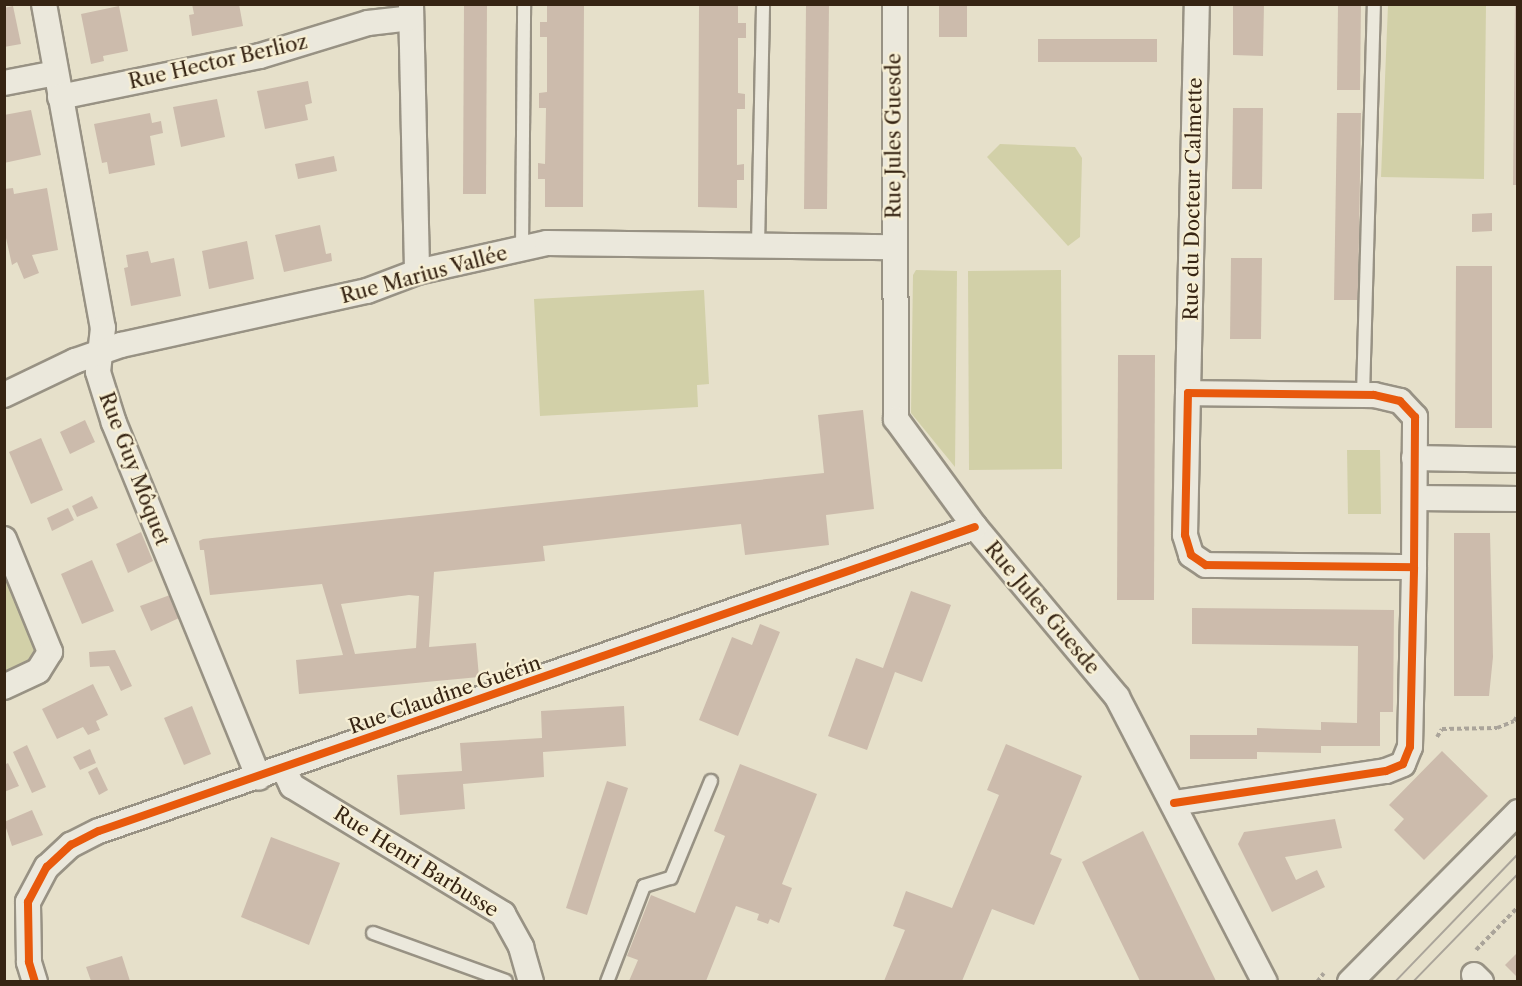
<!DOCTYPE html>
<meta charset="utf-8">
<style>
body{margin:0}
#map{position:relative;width:1522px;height:986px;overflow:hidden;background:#e6e0ca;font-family:"Libre Caslon Text",serif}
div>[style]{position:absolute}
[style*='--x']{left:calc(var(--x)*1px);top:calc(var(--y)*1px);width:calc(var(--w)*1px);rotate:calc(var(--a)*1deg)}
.green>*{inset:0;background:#d2d0a8}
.building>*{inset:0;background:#ccbbac}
.path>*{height:4px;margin-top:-2px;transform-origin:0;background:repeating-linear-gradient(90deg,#aaa49a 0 4.5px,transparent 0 7.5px)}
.roads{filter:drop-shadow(2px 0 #989284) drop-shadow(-2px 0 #989284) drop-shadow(0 2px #989284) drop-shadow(0 -2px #989284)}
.service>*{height:12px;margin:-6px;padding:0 6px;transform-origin:6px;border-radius:6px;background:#ebe8dc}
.minor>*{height:24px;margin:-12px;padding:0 12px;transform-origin:12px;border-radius:12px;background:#ebe8dc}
.tram>*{height:1.5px;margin:-0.75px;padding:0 0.75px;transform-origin:0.75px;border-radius:0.75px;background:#aaa49a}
.cycleway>*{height:8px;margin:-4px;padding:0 4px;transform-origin:4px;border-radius:4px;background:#e8590c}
span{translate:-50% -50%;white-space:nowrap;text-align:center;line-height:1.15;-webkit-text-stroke:4.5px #f7efd4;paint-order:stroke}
.street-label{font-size:20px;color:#362413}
.frame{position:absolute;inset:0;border:6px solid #362413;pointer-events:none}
</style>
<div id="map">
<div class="green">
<div style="clip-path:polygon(1388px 5px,1486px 5px,1484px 179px,1381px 177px)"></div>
<div style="clip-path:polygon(1000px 144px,1075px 147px,1082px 158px,1080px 237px,1068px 246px,987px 157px)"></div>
<div style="clip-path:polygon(916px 270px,957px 271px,955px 467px,911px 413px,913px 275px)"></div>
<div style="clip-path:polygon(1061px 270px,1062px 469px,969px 470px,968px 271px)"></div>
<div style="clip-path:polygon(704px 290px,709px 384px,697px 385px,698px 407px,540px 416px,534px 299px)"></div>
<div style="clip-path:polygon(1347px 450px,1380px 450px,1381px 514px,1348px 514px)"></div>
<div style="clip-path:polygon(4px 565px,40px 650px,35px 663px,4px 676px)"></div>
</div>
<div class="building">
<div style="clip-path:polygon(192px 4px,239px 4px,243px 26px,192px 36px,189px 15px,194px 14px)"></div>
<div style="clip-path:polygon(464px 4px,487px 4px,486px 194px,463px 194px)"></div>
<div style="clip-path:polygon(547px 4px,584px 4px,583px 207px,545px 207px,545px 179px,538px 179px,538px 163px,545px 164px,546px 108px,539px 108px,539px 93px,547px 92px,547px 37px,540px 37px,540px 22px,547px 22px)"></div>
<div style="clip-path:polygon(699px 4px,738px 4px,738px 23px,746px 23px,746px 38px,738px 38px,738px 93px,745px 94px,745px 109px,737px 109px,737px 165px,744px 164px,744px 180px,737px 180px,737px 208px,698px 207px)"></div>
<div style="clip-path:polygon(806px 4px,829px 4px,827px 209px,804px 209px)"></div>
<div style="clip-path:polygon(939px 4px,967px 4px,967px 37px,939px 37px)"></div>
<div style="clip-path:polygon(1233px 4px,1264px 4px,1263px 56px,1233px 55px)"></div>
<div style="clip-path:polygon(1338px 4px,1361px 4px,1360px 90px,1337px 90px)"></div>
<div style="clip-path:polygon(1515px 4px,1518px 4px,1518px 185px,1513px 185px)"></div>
<div style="clip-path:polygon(13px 6px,21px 44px,4px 47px,4px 8px)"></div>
<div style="clip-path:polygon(119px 6px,128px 51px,103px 56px,104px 61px,91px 64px,81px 14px)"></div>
<div style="clip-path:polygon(1038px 39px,1157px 39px,1157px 62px,1038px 62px)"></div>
<div style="clip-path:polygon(308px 81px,312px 103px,305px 105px,308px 120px,265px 129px,257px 91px)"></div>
<div style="clip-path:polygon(217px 99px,225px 137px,181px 147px,173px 107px)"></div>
<div style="clip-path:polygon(1233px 108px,1263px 108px,1262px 189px,1232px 189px)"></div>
<div style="clip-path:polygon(31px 110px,41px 155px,4px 163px,4px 115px)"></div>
<div style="clip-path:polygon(150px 113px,152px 123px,161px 121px,163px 133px,150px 136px,155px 165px,109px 174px,107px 162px,102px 163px,94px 124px)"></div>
<div style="clip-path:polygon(1337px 113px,1361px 113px,1358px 300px,1334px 300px)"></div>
<div style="clip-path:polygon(334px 156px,337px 171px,298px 179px,295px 164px)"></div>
<div style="clip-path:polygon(13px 188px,14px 194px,47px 188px,58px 250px,32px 255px,39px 273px,24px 279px,17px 262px,12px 265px,4px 229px,4px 189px)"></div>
<div style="clip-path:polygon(1492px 213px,1492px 231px,1472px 232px,1472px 214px)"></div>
<div style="clip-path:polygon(320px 225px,326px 254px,331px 253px,332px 261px,284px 272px,275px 235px)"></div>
<div style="clip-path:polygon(247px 241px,254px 279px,209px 289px,202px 251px)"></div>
<div style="clip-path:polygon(148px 251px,151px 263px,174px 258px,181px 296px,131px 306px,124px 268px,128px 267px,126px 255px)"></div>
<div style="clip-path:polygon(1231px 258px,1262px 258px,1261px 339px,1230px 339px)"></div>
<div style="clip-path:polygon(1456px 266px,1492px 266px,1492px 428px,1455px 428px)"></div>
<div style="clip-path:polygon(1118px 355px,1155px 355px,1154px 600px,1117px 600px)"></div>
<div style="clip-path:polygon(evenodd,863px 410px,874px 509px,826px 515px,829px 545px,745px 555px,741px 524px,543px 546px,545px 561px,434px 572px,429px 647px,476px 643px,479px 677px,299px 694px,296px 660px,343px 655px,322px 584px,210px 595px,204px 550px,200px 550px,199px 541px,203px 539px,824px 473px,818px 415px,863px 410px,409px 595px,419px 596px,416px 648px,355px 654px,341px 604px,409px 595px)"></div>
<div style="clip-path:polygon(85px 420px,95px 442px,70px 454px,60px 432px)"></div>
<div style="clip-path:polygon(41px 438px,63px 490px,31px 504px,9px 452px)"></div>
<div style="clip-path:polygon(92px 496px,98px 508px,77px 517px,72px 506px)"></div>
<div style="clip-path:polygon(68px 508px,74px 520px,52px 531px,47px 518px)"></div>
<div style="clip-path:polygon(141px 532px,153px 561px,128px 573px,116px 544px)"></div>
<div style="clip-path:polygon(1454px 533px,1490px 533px,1493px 657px,1489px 696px,1454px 696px)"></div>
<div style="clip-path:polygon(92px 560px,114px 611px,82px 624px,61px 574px)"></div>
<div style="clip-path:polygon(911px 591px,951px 605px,922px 682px,895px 672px,867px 750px,828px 736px,856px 658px,883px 668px)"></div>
<div style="clip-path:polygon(170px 595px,179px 618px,151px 631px,140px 606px)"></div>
<div style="clip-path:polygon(1192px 608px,1394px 610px,1393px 712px,1380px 712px,1380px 746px,1321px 746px,1321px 753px,1257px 752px,1257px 759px,1190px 759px,1190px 735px,1257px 735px,1257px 728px,1321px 730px,1321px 722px,1357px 723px,1358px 646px,1192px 644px)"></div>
<div style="clip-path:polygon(760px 624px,780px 632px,738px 736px,699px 720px,732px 637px,752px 645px)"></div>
<div style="clip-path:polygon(115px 650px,132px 686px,121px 691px,109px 666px,90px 667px,89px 652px)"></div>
<div style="clip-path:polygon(93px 684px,108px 715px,96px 721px,100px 730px,88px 735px,83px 727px,57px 739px,42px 709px)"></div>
<div style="clip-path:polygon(192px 706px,211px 754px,184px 765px,164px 718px)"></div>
<div style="clip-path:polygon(624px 706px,626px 746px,543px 752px,544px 777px,463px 784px,465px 809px,400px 815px,397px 775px,462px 771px,460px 743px,542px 738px,541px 711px)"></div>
<div style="clip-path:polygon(1006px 744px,1082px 776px,1050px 854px,1062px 859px,1034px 925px,992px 909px,962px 981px,884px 981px,905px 930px,893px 926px,906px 891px,952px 908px,999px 795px,987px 790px)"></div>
<div style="clip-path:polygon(27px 745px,46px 787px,32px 793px,13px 752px)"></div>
<div style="clip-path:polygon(90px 749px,96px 763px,80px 770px,73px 757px)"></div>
<div style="clip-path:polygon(1442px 751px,1488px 796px,1424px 860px,1394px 830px,1404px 819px,1389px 805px)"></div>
<div style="clip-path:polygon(8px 763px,19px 786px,4px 792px,4px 765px)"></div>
<div style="clip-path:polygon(740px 764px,817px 794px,782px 884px,792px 888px,779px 923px,770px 919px,768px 924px,757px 920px,759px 914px,736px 906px,706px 981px,629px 981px,638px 960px,627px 956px,651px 895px,695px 913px,725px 836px,714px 831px)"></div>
<div style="clip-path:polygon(97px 767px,108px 790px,99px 795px,88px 772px)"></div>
<div style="clip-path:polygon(607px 781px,628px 788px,587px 915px,566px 908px)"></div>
<div style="clip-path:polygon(32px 810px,43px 835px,12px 846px,4px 822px)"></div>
<div style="clip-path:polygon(1335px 819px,1342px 848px,1285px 857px,1296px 880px,1317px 870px,1325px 887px,1272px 912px,1238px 844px,1244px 832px)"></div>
<div style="clip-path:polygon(1143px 831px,1216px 981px,1140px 981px,1082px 862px)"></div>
<div style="clip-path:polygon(271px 837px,340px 863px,309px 945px,241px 917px)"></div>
<div style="clip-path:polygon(1518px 952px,1518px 978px,1505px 965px)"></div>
<div style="clip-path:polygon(122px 956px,130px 981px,91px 981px,86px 967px)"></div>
</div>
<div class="path">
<div style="--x:1437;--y:737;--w:9;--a:-58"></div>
<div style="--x:1442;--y:729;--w:55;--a:-1"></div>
<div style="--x:1497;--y:728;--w:18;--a:-22"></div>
<div style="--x:1514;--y:721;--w:7;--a:-56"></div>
<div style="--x:1476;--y:950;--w:60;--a:-45.7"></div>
<div style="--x:1317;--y:982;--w:11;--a:-52"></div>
</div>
<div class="roads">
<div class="service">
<div style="--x:758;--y:246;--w:242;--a:-88.8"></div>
<div style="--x:522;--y:249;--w:245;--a:-89.5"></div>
<div style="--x:1363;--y:395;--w:391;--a:-88.4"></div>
<div style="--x:373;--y:933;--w:141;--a:19.8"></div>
<div style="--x:607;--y:982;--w:103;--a:-68.9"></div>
<div style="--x:644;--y:886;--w:28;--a:-17"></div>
<div style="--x:671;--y:878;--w:105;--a:-67.6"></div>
</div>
<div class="minor">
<div style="--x:44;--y:4;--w:329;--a:79.7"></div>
<div style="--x:103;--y:328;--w:44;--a:96.5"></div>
<div style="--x:98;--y:372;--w:53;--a:72.6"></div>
<div style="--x:114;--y:423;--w:383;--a:67.8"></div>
<div style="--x:411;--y:4;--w:268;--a:88.7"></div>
<div style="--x:895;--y:4;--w:415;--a:89.9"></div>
<div style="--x:896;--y:419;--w:134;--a:53.8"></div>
<div style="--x:975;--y:527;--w:222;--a:50.1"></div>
<div style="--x:1117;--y:697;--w:321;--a:62.6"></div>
<div style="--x:4;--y:83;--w:53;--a:-10.9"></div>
<div style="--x:60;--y:97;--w:204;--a:-11.6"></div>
<div style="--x:260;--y:56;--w:113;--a:-17"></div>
<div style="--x:368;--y:23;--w:43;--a:-6.6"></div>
<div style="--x:1188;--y:393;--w:389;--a:-88.7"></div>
<div style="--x:4;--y:395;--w:79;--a:-25.6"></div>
<div style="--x:75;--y:361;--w:49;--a:-19.2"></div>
<div style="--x:121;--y:345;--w:252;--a:-12.4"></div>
<div style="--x:367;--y:291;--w:53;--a:-20.8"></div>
<div style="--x:417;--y:272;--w:133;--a:-12.6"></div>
<div style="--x:547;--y:243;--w:346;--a:0.7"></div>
<div style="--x:1414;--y:458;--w:104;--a:1.1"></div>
<div style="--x:1415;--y:498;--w:103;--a:0.6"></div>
<div style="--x:4;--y:539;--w:122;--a:67.8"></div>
<div style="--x:50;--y:652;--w:22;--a:122"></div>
<div style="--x:38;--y:671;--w:38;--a:155"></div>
<div style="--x:284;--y:769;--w:19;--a:65"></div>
<div style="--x:292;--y:786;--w:247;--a:31.2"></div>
<div style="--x:503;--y:914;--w:38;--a:61"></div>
<div style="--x:521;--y:947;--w:36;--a:74"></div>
<div style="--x:1174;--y:803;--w:214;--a:-8.6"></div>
<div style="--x:1386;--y:771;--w:18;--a:-22"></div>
<div style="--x:1403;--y:764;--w:18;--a:-68"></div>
<div style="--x:1410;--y:747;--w:180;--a:-88.7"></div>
<div style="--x:1414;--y:567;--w:150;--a:-89.6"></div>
<div style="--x:1415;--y:417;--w:22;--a:-133"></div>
<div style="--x:1400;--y:401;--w:27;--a:-167"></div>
<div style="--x:1374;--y:395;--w:186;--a:-179.4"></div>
<div style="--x:1188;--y:393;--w:142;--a:91.2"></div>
<div style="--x:1185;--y:535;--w:21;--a:73"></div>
<div style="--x:1191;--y:555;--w:18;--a:34"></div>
<div style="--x:1206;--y:565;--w:208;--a:0.6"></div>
<div style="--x:1474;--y:975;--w:10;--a:45"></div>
<div style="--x:35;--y:982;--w:21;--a:-107"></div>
<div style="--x:29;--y:962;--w:60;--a:-91"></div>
<div style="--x:28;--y:902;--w:40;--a:-62"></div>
<div style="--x:47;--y:867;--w:33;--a:-43"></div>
<div style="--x:71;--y:845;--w:31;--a:-27"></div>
<div style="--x:99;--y:831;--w:927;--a:-19.14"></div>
<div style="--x:1350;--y:982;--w:239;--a:-45.3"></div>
</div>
</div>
<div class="tram">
<div style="--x:1395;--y:982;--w:178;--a:-46.1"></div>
<div style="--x:1413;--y:982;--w:151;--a:-45.8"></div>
</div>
<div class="cycleway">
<div style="--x:1174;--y:803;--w:214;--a:-8.6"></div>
<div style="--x:1386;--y:771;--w:18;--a:-22"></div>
<div style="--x:1403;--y:764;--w:18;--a:-68"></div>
<div style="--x:1410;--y:747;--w:180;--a:-88.7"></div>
<div style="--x:1414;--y:567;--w:150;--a:-89.6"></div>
<div style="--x:1415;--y:417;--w:22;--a:-133"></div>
<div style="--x:1400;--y:401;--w:27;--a:-167"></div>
<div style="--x:1374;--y:395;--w:186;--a:-179.4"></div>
<div style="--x:1188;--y:393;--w:142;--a:91.2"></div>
<div style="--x:1185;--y:535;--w:21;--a:73"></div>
<div style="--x:1191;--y:555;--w:18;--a:34"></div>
<div style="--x:1206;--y:565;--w:208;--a:0.6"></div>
<div style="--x:35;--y:982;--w:21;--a:-107"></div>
<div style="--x:29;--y:962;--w:60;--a:-91"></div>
<div style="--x:28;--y:902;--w:40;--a:-62"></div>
<div style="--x:47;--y:867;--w:33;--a:-43"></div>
<div style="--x:71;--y:845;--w:31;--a:-27"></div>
<div style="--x:99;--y:831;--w:927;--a:-19.14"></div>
</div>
<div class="street-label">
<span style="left:218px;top:62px;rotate:-13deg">Rue Hector Berlioz</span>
<span style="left:894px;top:136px;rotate:-90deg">Rue Jules Guesde</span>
<span style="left:1193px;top:199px;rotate:-89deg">Rue du Docteur Calmette</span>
<span style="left:424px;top:275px;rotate:-15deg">Rue Marius Vallée</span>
<span style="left:134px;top:469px;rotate:69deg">Rue Guy Môquet</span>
<span style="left:1042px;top:608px;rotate:50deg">Rue Jules Guesde</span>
<span style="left:445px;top:695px;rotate:-19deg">Rue Claudine Guérin</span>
<span style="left:416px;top:862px;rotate:32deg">Rue Henri Barbusse</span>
</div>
<div class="frame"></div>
</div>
